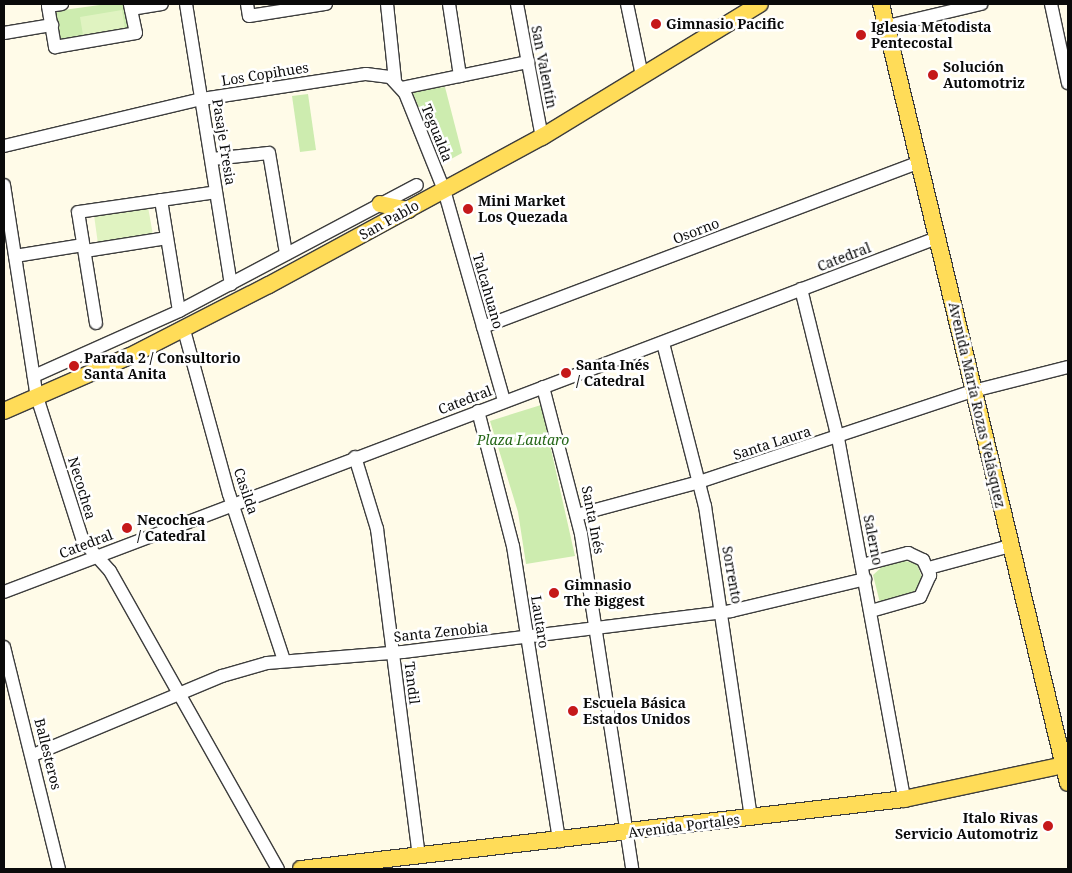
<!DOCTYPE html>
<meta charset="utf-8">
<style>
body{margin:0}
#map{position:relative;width:1072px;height:873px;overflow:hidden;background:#fffbe8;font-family:"Noto Serif",serif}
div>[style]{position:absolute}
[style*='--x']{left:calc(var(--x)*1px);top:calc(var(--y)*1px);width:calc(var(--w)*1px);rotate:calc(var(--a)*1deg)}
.green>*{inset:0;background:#cdecaf}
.pitch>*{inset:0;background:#e0f3c1}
.roads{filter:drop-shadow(1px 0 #3d3d3d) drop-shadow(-1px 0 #3d3d3d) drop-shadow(0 1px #3d3d3d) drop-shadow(0 -1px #3d3d3d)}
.minor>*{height:12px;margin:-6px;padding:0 6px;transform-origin:6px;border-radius:6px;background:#fff}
.major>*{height:16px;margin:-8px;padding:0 8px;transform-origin:8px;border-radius:8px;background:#ffdc58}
.dots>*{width:14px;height:14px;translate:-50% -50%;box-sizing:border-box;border:2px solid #fff;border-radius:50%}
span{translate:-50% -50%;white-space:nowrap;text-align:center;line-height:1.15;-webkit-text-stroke:5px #fff;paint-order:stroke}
.poi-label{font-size:14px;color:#0a0a0a;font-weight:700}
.left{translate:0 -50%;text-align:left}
.right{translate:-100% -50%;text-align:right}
.street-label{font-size:14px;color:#0a0a0a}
.park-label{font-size:14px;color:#246617;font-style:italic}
.frame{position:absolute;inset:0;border:5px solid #0a0a0a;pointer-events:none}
</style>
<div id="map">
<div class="green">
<div style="clip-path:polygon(107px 4px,125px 4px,131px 33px,60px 48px,52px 15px,56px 11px)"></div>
<div style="clip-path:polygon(445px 87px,462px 153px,442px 164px,412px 91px)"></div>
<div style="clip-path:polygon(308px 94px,316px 150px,300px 152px,292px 96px)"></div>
<div style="clip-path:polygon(541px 405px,575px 556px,526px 564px,518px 512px,490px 421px)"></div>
<div style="clip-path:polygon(901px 560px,917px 564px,924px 583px,914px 595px,880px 603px,873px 575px,884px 565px)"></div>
</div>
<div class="pitch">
<div style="clip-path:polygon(122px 10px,125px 29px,83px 35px,80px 17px)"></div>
<div style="clip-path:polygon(148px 207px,153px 235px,98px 244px,94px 215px)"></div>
</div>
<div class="roads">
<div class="minor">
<div style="--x:62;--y:4;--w:14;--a:172"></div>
<div style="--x:48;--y:6;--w:42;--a:80.3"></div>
<div style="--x:55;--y:47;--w:82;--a:-9.8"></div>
<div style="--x:136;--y:33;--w:30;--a:-102"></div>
<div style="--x:186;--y:4;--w:284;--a:80.9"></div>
<div style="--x:247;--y:4;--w:12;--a:81"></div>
<div style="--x:249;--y:16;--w:78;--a:-8.9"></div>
<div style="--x:387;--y:4;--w:76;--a:84"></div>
<div style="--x:449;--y:4;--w:73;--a:81.3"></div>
<div style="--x:517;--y:4;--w:135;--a:79.4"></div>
<div style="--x:627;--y:4;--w:74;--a:78.2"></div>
<div style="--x:1051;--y:4;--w:81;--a:77.9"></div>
<div style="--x:131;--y:9;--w:31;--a:-9"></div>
<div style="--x:888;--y:26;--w:96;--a:-13.3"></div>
<div style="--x:4;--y:33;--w:49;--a:-9.5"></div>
<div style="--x:402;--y:88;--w:129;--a:-11.7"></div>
<div style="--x:4;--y:146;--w:204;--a:-13.4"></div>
<div style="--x:202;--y:99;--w:166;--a:-8.7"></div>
<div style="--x:366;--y:74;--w:24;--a:7"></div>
<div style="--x:390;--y:77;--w:22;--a:47"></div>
<div style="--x:405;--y:93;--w:105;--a:68.1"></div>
<div style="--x:444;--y:190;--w:219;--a:74.1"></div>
<div style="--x:212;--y:159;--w:57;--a:-6"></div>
<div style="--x:269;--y:153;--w:102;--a:80.4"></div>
<div style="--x:4;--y:185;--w:215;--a:81.2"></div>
<div style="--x:37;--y:397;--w:151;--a:72.3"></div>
<div style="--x:83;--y:541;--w:40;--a:48"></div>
<div style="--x:110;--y:571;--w:342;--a:60.6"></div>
<div style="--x:161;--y:200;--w:112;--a:80.8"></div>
<div style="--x:85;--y:251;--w:83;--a:-9"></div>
<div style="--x:15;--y:256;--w:69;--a:-9.2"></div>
<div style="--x:801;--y:289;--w:154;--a:76.1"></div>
<div style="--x:838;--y:438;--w:367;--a:79.6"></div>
<div style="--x:96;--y:323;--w:112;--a:-99.2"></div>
<div style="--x:78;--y:212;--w:139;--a:-8.2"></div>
<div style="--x:483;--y:327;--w:467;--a:-20.7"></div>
<div style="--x:184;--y:330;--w:170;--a:74.7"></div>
<div style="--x:229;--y:494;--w:175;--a:71.7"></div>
<div style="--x:663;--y:343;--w:168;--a:75.6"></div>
<div style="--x:705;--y:506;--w:314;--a:81.6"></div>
<div style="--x:34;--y:376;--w:159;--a:-24.1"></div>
<div style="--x:179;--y:311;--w:269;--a:-27.9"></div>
<div style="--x:543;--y:387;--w:152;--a:75.5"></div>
<div style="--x:581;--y:534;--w:339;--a:81.3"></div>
<div style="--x:478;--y:411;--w:139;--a:75.5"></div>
<div style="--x:513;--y:546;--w:299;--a:81.1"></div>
<div style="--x:355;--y:457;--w:75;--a:73"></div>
<div style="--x:377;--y:529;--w:330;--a:82.7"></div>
<div style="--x:577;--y:515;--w:126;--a:-15.1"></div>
<div style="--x:699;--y:482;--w:289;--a:-18.4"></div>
<div style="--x:973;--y:391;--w:98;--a:-14.2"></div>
<div style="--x:862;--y:565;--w:48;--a:-14.6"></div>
<div style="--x:908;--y:553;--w:17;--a:25"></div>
<div style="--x:923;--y:560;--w:17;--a:65"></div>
<div style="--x:930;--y:575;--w:24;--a:114"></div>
<div style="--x:920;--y:597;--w:51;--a:164.1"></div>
<div style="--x:929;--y:568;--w:84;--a:-15.2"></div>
<div style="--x:4;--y:592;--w:998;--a:-20.78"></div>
<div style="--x:4;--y:647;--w:229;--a:76.1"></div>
<div style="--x:33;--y:755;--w:205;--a:-22.7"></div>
<div style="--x:222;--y:676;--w:47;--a:-16.1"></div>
<div style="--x:267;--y:663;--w:136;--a:-4.6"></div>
<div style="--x:403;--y:652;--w:331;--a:-7.1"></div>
<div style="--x:731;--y:611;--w:138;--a:-13.4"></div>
</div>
<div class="major">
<div style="--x:881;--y:4;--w:801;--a:76.5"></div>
<div style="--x:380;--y:204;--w:29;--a:12"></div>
<div style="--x:4;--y:411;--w:137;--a:-23.6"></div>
<div style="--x:130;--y:356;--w:156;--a:-27.1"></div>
<div style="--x:269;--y:285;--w:311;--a:-28.5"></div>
<div style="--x:542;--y:137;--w:255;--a:-31.4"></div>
<div style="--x:301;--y:869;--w:607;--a:-6.62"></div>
<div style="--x:904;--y:799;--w:164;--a:-12"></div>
</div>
</div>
<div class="dots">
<div style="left:656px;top:24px;background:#c5181a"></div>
<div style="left:861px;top:35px;background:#c5181a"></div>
<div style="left:933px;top:75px;background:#c5181a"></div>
<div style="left:468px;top:209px;background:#c5181a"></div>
<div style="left:74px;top:366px;background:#c5181a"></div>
<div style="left:566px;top:373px;background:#c5181a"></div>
<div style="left:127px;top:528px;background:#c5181a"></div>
<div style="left:554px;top:593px;background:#c5181a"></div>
<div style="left:573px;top:711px;background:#c5181a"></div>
<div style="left:1048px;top:826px;background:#c5181a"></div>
</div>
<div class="poi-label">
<span class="left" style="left:666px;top:24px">Gimnasio Pacific</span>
<span class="left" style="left:871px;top:35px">Iglesia Metodista<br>Pentecostal</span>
<span class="left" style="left:943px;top:75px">Solución<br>Automotriz</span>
<span class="left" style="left:478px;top:209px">Mini Market<br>Los Quezada</span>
<span class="left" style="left:84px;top:366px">Parada 2 / Consultorio<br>Santa Anita</span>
<span class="left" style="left:576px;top:373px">Santa Inés<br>/ Catedral</span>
<span class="left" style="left:137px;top:528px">Necochea<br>/ Catedral</span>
<span class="left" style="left:564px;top:593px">Gimnasio<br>The Biggest</span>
<span class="left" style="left:583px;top:711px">Escuela Básica<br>Estados Unidos</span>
<span class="right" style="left:1038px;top:826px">Italo Rivas<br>Servicio Automotriz</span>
</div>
<div class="street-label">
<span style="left:544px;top:67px;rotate:79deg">San Valentín</span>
<span style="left:265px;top:74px;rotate:-9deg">Los Copihues</span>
<span style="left:437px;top:133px;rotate:68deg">Tegualda</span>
<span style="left:224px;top:142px;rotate:81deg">Pasaje Fresia</span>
<span style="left:389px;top:220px;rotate:-29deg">San Pablo</span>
<span style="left:696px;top:231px;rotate:-21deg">Osorno</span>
<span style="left:844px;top:257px;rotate:-21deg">Catedral</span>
<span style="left:488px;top:291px;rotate:74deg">Talcahuano</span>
<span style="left:465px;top:400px;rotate:-21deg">Catedral</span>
<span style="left:977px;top:405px;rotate:77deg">Avenida María Rozas Velásquez</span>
<span style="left:772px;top:443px;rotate:-18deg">Santa Laura</span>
<span style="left:82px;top:488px;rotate:73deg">Necochea</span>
<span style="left:246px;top:491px;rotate:71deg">Casilda</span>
<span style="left:593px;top:520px;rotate:79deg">Santa Inés</span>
<span style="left:873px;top:540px;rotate:79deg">Salerno</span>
<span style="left:86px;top:544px;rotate:-21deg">Catedral</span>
<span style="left:732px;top:575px;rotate:80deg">Sorrento</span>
<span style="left:540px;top:622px;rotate:81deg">Lautaro</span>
<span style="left:441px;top:632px;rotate:-6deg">Santa Zenobia</span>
<span style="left:412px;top:683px;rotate:83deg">Tandil</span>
<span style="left:48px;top:754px;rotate:76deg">Ballesteros</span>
<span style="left:684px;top:826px;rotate:-7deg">Avenida Portales</span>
</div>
<div class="park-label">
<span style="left:523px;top:440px">Plaza Lautaro</span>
</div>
<div class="frame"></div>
</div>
